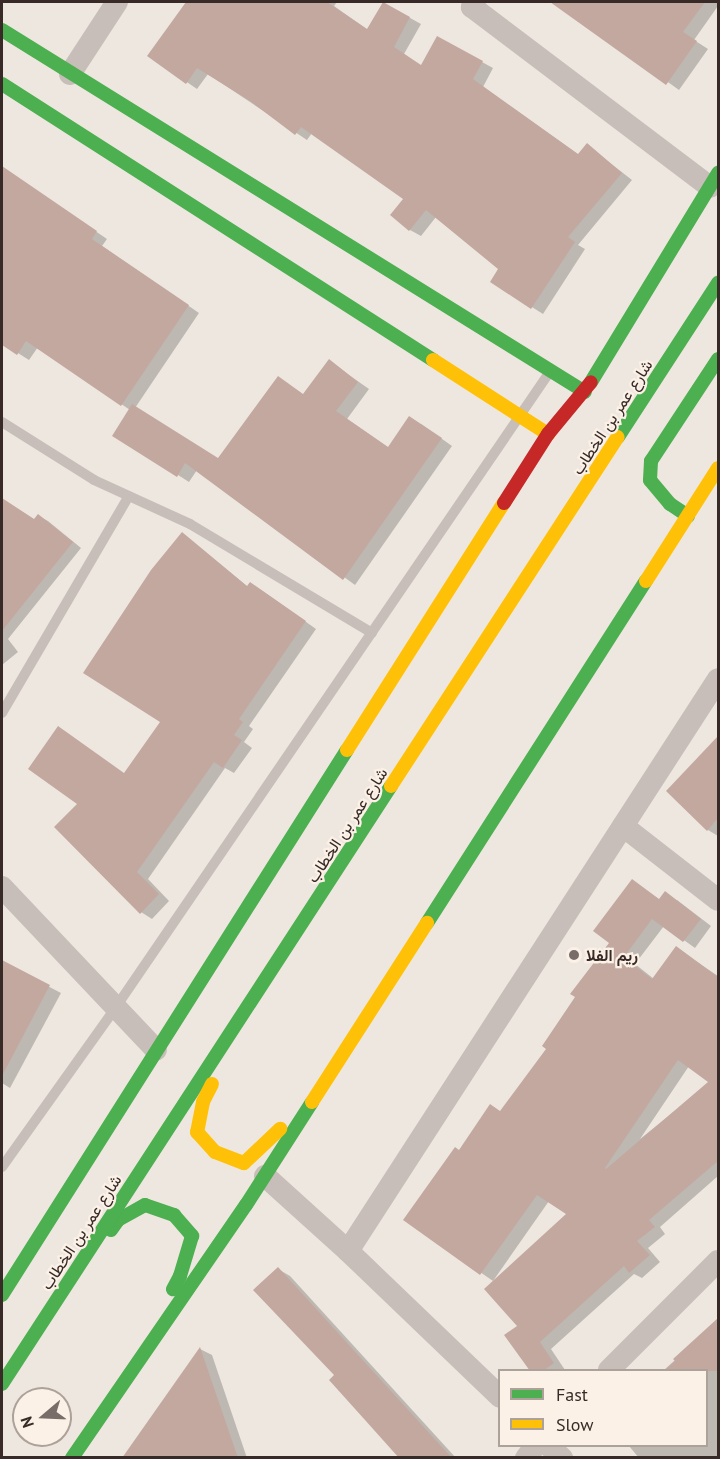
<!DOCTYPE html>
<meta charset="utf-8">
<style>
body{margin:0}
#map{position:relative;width:720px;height:1459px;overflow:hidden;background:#eee7e0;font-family:"PT Sans",Vazirmatn,sans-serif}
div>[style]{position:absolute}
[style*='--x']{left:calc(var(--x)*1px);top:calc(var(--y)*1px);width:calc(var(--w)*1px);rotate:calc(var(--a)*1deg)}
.shadow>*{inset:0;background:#0003}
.building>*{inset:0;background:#c3a8a0}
.lane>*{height:10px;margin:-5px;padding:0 5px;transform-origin:5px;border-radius:5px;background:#c7beb9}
.street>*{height:22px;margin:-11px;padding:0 11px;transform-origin:11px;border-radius:11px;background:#c7beb9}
.fast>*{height:14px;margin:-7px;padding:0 7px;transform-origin:7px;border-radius:7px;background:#4caf50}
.slow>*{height:14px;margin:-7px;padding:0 7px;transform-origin:7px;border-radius:7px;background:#ffc107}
.jam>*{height:14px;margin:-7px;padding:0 7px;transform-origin:7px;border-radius:7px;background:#c62828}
.dots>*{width:16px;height:16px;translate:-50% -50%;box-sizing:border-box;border:3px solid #fbf1e7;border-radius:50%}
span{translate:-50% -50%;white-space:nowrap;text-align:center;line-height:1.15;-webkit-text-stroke:4.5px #fbf1e7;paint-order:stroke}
.street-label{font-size:16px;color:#382b27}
.poi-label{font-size:16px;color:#382b27;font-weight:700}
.left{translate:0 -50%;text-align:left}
.frame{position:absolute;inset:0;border:3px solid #382b27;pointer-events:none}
.legend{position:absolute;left:498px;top:1369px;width:210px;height:78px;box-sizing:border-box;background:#fbf1e7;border:2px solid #ada29a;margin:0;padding:8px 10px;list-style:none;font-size:18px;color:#382b27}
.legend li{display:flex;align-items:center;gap:12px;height:30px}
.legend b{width:30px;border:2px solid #ada29a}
.north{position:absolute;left:12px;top:1387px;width:60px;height:60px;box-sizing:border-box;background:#fbf1e7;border:2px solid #ada29a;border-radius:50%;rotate:251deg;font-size:16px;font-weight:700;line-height:24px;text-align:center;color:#382b27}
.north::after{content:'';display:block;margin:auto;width:21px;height:27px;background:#786d68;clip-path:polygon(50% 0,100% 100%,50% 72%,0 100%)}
</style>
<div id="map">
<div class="shadow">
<div style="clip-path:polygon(188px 2px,337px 2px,334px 6px,368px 30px,383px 3px,421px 24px,404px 54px,422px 67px,482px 62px,493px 68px,483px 87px,579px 155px,587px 145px,632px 180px,578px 245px,585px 249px,543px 314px,492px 282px,500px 269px,436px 217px,421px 236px,410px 230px,405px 199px,312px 133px,307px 140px,208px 74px,197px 89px,149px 56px)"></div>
<div style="clip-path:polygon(556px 2px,718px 2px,718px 6px,694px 40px,708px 49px,679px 90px)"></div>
<div style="clip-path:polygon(7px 171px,107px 239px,102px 246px,199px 313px,135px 408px,219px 460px,304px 395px,329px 361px,369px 389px,347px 419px,389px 448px,421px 424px,452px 446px,355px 585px,197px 470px,189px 482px,178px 475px,130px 410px,38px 347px,29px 360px,2px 343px,2px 179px)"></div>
<div style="clip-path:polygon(2px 499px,35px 520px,39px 516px,48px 521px,81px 548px,8px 639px,18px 652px,2px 665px)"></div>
<div style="clip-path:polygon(182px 534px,248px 587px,261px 590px,316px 629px,249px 726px,253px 729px,244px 742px,252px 748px,234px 773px,225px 768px,148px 879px,169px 901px,152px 919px,141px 912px,125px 774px,162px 721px)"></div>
<div style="clip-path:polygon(718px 738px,718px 836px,708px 830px,668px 791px)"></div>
<div style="clip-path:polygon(632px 881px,660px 900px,677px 900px,711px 926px,695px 948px,664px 926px,635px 964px,654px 979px,676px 948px,718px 976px,718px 1049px,701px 1073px,689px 1066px,640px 1139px,711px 1082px,704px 1077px,718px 1064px,718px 1176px,660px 1227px,665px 1234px,648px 1248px,660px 1262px,642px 1278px,634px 1274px,551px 1349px,565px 1370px,532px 1370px,519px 1326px,568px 1214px,549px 1201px,493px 1281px,405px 1220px,460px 1151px,501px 1112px,548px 1048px,611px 942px)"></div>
<div style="clip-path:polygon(2px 962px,61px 993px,10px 1088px,2px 1083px)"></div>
<div style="clip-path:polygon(278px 1269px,290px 1276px,456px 1458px,401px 1458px,337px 1375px)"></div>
<div style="clip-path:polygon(718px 1321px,718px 1458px,639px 1458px,629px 1446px,706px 1446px,706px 1370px,664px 1370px)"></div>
<div style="clip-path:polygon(200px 1349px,212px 1355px,247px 1458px,123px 1458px)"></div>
</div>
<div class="building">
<div style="clip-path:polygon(186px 2px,327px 2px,367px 29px,383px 2px,410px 17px,394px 47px,421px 65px,437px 36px,483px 61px,473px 79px,578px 154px,587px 143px,622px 173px,568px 237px,575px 242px,531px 309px,490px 282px,498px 269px,426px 210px,409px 231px,390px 215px,403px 199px,301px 127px,295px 135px,250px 101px,197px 68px,186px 84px,147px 56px)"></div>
<div style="clip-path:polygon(550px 2px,705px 2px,683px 32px,697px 41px,666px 85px)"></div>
<div style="clip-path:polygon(2px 166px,97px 231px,92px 239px,189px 305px,121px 406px,26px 341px,17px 355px,2px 345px)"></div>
<div style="clip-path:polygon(329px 359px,358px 382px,336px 411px,388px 447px,409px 416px,442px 438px,343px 580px,185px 463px,177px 477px,112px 436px,132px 404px,218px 458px,278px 376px,303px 394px)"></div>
<div style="clip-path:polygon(2px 498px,34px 519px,38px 514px,73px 542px,2px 631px)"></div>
<div style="clip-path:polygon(182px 532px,247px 586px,250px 582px,306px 621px,239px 719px,243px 722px,234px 735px,242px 740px,223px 768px,214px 762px,137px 872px,159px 894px,140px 914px,54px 827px,77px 804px,28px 769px,58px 726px,124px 773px,160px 722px,83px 673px,151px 570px)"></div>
<div style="clip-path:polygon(718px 736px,718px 818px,707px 831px,666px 791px)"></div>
<div style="clip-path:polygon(evenodd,632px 879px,659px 899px,665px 891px,701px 919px,683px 942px,652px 919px,624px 957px,652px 979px,676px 946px,718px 977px,718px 1161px,649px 1220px,655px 1227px,637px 1241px,650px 1255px,629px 1273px,624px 1266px,540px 1342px,554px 1363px,543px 1371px,530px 1371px,504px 1335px,517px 1326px,484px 1289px,566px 1214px,537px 1195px,480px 1275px,403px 1220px,455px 1147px,459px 1150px,490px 1104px,500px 1111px,546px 1049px,542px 1046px,575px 997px,570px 994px,609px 943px,593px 931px,632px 879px,678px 1060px,708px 1082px,606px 1169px,605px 1168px,678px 1060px)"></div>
<div style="clip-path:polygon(2px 960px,50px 985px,2px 1076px)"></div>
<div style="clip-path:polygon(278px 1267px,452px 1458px,399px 1458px,365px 1420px,329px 1380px,334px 1375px,253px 1290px)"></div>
<div style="clip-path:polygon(718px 1318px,718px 1371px,664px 1371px,675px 1361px,673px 1359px)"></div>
<div style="clip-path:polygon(200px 1347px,238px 1458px,122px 1458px)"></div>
</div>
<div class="lane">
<div style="--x:2;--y:422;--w:109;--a:32.2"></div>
<div style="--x:94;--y:480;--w:106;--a:24.6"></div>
<div style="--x:190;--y:524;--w:212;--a:30.9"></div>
<div style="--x:2;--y:713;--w:251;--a:-59.7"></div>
<div style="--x:2;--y:1167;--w:196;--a:-54.5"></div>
<div style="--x:116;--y:1007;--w:768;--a:-55.67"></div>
</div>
<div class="street">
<div style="--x:475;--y:2;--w:6;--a:121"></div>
<div style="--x:472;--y:7;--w:298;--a:37.1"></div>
<div style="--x:70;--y:74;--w:86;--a:-56.9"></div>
<div style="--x:623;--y:826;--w:120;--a:37.9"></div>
<div style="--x:2;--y:887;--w:224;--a:46.6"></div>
<div style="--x:265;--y:1176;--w:112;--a:42.1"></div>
<div style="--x:348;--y:1251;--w:211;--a:43.8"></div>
<div style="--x:348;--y:1251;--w:681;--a:-57.1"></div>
<div style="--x:609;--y:1370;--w:154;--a:-45"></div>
<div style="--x:549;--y:1446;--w:18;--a:43"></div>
<div style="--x:526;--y:1458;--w:15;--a:-53"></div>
</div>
<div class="fast">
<div style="--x:2;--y:30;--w:686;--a:31.84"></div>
<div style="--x:2;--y:84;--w:512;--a:32.63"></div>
<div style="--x:591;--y:382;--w:245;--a:-58.7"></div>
<div style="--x:618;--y:437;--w:184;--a:-57"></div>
<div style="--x:688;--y:516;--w:22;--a:-146"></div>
<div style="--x:670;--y:504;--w:31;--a:-130"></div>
<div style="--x:650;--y:480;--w:19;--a:-87"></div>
<div style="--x:651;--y:461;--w:122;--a:-56.7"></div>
<div style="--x:427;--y:923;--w:406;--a:-57.4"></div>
<div style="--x:111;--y:1230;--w:12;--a:-55"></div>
<div style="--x:118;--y:1220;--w:31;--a:-29"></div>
<div style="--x:145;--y:1205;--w:31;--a:19"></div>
<div style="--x:174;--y:1215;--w:28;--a:49"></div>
<div style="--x:192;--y:1236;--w:42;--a:106.7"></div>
<div style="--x:180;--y:1276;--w:15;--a:118"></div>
<div style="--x:2;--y:1295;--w:645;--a:-57.67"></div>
<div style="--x:2;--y:1384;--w:713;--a:-56.96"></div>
<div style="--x:72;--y:1458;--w:307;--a:-55.5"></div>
<div style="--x:246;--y:1205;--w:122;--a:-57.3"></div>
</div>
<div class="slow">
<div style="--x:433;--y:360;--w:137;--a:32.8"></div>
<div style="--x:646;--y:581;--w:134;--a:-57.5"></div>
<div style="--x:347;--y:750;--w:293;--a:-57.6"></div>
<div style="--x:391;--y:786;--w:416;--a:-57"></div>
<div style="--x:212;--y:1084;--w:20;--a:117"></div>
<div style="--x:203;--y:1102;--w:31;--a:101"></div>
<div style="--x:197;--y:1132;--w:27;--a:48"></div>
<div style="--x:215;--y:1152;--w:31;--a:21"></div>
<div style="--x:244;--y:1163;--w:50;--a:-43.4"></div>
<div style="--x:312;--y:1102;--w:213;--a:-57.3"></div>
</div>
<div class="jam">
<div style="--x:504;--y:503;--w:82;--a:-57.5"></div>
<div style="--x:548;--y:434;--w:67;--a:-50.4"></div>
</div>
<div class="dots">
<div style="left:574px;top:955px;background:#786d68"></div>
</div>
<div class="street-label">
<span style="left:612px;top:417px;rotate:-57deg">شارع عمر بن الخطاب</span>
<span style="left:347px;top:825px;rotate:-57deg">شارع عمر بن الخطاب</span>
<span style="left:81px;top:1232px;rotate:-57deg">شارع عمر بن الخطاب</span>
</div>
<div class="poi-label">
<span class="left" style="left:586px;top:955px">ريم الفلا</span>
</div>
<div class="frame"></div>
<ul class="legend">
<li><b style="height:8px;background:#4caf50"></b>Fast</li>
<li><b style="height:8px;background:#ffc107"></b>Slow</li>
</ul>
<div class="north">N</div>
</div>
